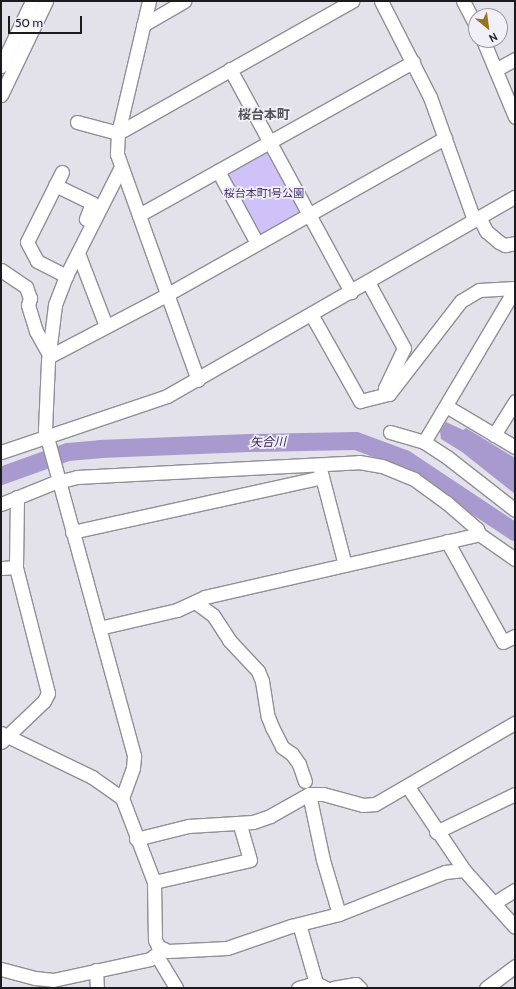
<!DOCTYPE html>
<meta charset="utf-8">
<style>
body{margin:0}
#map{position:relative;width:516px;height:989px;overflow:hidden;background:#e3e2ea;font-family:Cabin,"Noto Sans JP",sans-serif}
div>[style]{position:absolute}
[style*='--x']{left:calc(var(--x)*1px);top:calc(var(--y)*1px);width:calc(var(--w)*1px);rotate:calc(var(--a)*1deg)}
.green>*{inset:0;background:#cfc2f8}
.water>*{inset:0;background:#a89acf}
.river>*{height:18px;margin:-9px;padding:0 9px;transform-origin:9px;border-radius:9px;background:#a89acf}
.roads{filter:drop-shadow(1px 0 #908f96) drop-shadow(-1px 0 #908f96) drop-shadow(0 1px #908f96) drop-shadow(0 -1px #908f96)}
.minor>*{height:13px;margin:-6.5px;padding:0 6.5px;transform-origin:6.5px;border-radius:6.5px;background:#fff}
span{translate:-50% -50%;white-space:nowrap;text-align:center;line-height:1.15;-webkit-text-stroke:3.5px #f1eff7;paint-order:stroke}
.park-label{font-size:11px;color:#453070}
.water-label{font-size:12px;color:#321c5a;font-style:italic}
.quarter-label{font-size:13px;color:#535259;font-weight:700}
.frame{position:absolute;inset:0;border:2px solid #1b1b1e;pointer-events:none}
.north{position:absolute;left:468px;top:8px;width:40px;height:40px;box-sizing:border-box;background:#f1eff7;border:1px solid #9b9aa0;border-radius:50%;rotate:151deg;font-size:11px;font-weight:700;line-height:16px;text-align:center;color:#1b1b1e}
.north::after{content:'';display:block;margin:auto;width:14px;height:18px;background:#96741c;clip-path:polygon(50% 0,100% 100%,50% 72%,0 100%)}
.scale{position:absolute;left:8px;top:16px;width:74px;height:18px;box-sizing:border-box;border:2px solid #1b1b1e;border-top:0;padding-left:5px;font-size:12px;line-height:14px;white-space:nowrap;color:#1b1b1e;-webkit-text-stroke:3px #f1eff7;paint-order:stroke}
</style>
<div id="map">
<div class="green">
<div style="clip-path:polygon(266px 149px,302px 209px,301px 215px,261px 237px,257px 236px,225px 177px,226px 172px)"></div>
</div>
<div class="water">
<div style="clip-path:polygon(446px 422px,463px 430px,466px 428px,515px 458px,515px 494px,462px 452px,441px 439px,440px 431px)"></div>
</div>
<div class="river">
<div style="--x:1;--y:476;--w:71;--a:-19.7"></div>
<div style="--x:68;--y:452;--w:32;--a:-5"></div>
<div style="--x:100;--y:449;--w:149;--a:-2.3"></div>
<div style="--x:249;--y:443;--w:107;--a:-1.1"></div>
<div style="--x:356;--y:441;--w:52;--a:20.2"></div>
<div style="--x:405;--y:459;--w:132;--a:33.6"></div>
</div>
<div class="roads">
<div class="minor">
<div style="--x:149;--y:1;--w:136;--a:103.2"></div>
<div style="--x:118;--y:133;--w:21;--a:93"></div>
<div style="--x:117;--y:154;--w:240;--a:70.3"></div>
<div style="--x:381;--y:1;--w:108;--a:63"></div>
<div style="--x:430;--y:97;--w:131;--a:70.3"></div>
<div style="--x:463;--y:1;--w:27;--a:62"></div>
<div style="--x:143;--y:25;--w:48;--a:-30.3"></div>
<div style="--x:483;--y:40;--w:83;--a:67.4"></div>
<div style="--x:1;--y:66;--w:72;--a:-64.5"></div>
<div style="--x:230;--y:69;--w:254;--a:61.5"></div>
<div style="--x:497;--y:69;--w:21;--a:-29"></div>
<div style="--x:1;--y:95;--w:104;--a:-64.4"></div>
<div style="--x:77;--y:122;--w:42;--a:15"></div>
<div style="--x:118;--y:133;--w:269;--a:-29.4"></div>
<div style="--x:121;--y:167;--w:122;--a:116.8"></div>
<div style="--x:66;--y:276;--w:31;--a:111"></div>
<div style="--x:55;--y:305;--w:56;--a:97.1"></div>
<div style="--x:48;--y:361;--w:69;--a:92.5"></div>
<div style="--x:45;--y:430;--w:338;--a:74.7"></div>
<div style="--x:134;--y:756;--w:12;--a:95"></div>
<div style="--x:133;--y:768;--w:32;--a:110"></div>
<div style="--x:122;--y:798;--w:90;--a:69.1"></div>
<div style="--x:154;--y:882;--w:58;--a:89"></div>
<div style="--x:155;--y:940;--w:7;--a:63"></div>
<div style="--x:158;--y:946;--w:11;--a:27"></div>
<div style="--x:168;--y:951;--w:59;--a:-2.9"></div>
<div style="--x:227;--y:948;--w:68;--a:-19"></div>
<div style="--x:291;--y:926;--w:49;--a:-14"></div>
<div style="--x:339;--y:914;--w:114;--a:-21.6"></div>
<div style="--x:445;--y:872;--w:19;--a:-6"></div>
<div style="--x:218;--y:171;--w:82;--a:61.6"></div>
<div style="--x:62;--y:172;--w:78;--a:116.6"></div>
<div style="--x:27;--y:242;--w:21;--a:62"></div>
<div style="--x:37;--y:261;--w:33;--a:27"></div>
<div style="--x:55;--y:185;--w:41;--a:25.9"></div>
<div style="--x:92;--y:203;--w:17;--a:111"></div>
<div style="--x:139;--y:215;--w:314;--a:-29.2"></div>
<div style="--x:479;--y:217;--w:16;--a:63"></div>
<div style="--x:486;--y:231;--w:17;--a:40"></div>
<div style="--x:499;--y:242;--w:7;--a:27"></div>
<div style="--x:505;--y:245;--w:10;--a:-11"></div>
<div style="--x:78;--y:253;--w:78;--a:69"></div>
<div style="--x:1;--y:270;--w:30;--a:34"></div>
<div style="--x:26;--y:287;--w:12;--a:70"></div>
<div style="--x:30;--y:298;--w:7;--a:106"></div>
<div style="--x:28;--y:305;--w:27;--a:73"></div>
<div style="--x:36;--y:331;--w:29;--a:61"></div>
<div style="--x:368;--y:282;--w:75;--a:61.4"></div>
<div style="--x:404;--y:348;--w:44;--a:115.4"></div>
<div style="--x:385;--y:388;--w:7;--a:56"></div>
<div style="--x:311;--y:314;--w:100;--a:60.6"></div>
<div style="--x:360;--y:401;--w:30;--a:-14"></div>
<div style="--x:389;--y:394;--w:118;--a:-52.3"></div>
<div style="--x:461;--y:301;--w:21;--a:-31"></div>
<div style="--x:479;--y:290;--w:36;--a:-3"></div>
<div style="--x:50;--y:356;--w:133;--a:-27.7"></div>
<div style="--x:168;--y:294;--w:318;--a:-29.4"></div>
<div style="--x:446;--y:406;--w:80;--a:30.7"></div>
<div style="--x:390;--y:432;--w:35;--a:16"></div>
<div style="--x:424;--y:442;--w:27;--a:33"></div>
<div style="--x:447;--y:457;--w:86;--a:37.9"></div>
<div style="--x:494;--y:435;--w:40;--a:-58"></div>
<div style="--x:424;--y:442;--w:178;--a:-59.3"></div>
<div style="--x:1;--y:452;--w:175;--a:-18.6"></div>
<div style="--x:167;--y:396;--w:401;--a:-29.8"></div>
<div style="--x:320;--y:469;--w:99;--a:75.4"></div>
<div style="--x:1;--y:504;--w:56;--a:-22"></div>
<div style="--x:53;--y:483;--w:25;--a:-14"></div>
<div style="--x:77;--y:477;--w:282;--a:-3"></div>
<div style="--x:359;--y:462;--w:23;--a:10"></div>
<div style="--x:382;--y:466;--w:35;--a:22"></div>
<div style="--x:414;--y:479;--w:39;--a:36"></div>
<div style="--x:446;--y:502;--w:41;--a:41.1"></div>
<div style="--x:477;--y:529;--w:5;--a:68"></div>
<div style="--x:479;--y:534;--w:44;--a:34.8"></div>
<div style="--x:72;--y:532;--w:256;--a:-12.4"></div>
<div style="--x:447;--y:541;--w:115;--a:61"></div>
<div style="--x:503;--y:642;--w:13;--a:-27"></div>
<div style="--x:1;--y:568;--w:15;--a:-4"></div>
<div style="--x:195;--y:602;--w:22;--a:36"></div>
<div style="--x:213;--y:615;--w:30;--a:57"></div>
<div style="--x:229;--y:640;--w:42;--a:46.9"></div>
<div style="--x:258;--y:671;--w:11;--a:68"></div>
<div style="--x:262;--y:681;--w:36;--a:81"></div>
<div style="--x:268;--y:717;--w:11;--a:68"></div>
<div style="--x:272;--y:727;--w:22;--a:63"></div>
<div style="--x:282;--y:747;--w:12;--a:35"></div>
<div style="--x:292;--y:754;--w:12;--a:55"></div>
<div style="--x:299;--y:764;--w:18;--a:71"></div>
<div style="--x:99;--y:628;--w:80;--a:-13"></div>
<div style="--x:177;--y:610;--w:31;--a:-25"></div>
<div style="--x:205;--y:597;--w:281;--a:-12.9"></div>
<div style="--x:1;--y:733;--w:101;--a:25.8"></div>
<div style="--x:92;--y:777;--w:37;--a:35"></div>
<div style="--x:1;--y:742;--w:59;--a:-43.6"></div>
<div style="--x:44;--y:701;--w:9;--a:-63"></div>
<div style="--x:48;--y:693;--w:130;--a:-104.3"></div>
<div style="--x:16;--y:567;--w:70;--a:-89.2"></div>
<div style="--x:408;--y:787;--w:100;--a:56"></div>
<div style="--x:464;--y:870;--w:76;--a:48.2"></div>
<div style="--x:309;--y:794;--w:67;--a:78"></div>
<div style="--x:323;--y:860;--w:56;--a:73.5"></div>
<div style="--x:436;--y:832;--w:88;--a:-25.7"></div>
<div style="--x:136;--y:839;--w:54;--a:-14"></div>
<div style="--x:188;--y:826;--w:65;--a:-3.5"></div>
<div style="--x:253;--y:822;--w:18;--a:-19"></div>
<div style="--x:270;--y:816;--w:45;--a:-29.4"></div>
<div style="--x:309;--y:794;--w:14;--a:0"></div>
<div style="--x:323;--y:794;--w:41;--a:15.4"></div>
<div style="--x:363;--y:805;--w:12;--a:-5"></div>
<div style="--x:375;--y:804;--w:162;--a:-30.1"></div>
<div style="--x:154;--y:882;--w:98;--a:-12.9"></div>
<div style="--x:250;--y:860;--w:37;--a:-106"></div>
<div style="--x:494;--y:903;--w:25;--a:-32"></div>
<div style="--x:299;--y:924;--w:61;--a:73.9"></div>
<div style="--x:157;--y:956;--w:37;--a:59"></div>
<div style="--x:1;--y:969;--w:35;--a:15"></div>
<div style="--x:35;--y:978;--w:18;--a:6"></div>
<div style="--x:53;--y:980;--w:99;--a:-12.2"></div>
<div style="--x:150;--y:959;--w:14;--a:-39"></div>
<div style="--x:96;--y:970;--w:18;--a:87"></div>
<div style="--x:298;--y:988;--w:19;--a:-16"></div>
<div style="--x:316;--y:983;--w:11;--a:27"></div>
<div style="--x:333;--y:988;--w:23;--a:-10"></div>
<div style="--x:356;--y:984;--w:6;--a:45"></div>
<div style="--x:486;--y:988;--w:36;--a:-37"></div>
</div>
</div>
<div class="park-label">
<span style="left:264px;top:193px">桜台本町1号公園</span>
</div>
<div class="water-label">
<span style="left:268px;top:442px;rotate:-1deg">矢合川</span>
</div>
<div class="quarter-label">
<span style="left:264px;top:114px">桜台本町</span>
</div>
<div class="frame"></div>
<div class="north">N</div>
<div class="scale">50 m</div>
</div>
